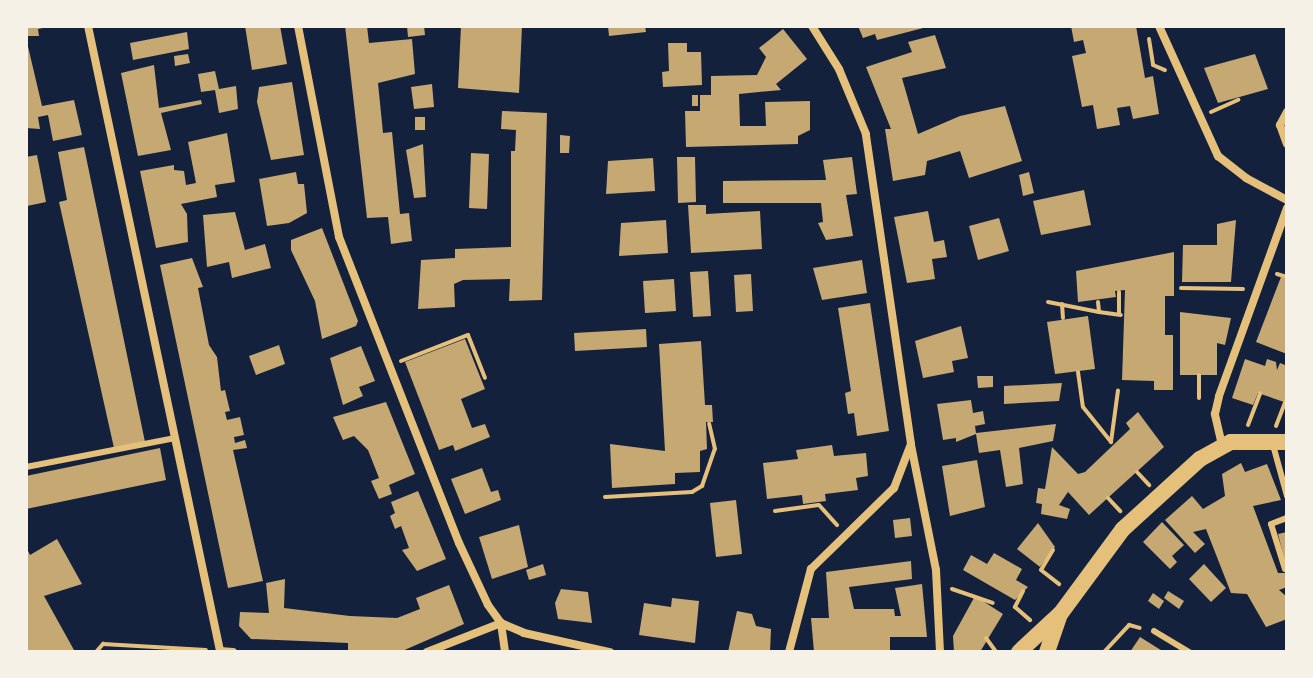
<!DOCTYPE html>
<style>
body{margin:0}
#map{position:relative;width:1313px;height:678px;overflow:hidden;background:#14213d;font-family:"PT Sans",sans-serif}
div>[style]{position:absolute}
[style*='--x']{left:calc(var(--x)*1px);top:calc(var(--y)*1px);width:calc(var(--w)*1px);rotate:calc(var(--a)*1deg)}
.building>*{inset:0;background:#c6a872}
.path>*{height:4px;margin:-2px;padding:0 2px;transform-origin:2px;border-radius:2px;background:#e5c07b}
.service>*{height:6px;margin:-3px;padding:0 3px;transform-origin:3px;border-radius:3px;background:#e5c07b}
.minor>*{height:8px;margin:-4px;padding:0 4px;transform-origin:4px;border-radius:4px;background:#e5c07b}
.secondary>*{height:16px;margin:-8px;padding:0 8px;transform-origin:8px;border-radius:8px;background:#e5c07b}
span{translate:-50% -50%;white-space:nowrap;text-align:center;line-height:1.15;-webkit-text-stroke:6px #f6f1e7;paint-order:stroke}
.frame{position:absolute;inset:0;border:28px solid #f6f1e7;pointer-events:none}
</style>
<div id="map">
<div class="building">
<div style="clip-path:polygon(26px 26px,47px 26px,48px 27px,38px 29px,39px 36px,26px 36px)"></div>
<div style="clip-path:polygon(245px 26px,280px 26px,287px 64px,252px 70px)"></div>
<div style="clip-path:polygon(345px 26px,367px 26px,369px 43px,412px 39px,415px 74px,378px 83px,383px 133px,392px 132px,400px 214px,409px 213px,412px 241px,391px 244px,388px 217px,367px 218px)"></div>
<div style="clip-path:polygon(407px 26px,424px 26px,425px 35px,408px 37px)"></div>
<div style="clip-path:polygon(461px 26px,522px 26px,519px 93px,458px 88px)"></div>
<div style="clip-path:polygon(608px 26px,645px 26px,646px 32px,609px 36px)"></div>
<div style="clip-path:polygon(858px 26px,927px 26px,927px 27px,877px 40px,875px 34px,863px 38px)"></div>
<div style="clip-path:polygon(1071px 26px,1136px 26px,1145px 78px,1153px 76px,1159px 114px,1133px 119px,1130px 106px,1117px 108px,1120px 125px,1097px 129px,1093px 105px,1082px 107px,1072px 56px,1086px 53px,1083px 40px,1074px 42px)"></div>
<div style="clip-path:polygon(783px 29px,807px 59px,776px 84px,781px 90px,739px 94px,740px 126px,766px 126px,765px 102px,810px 101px,810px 130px,798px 136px,798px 144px,686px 147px,685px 111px,700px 111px,700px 95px,711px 95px,711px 76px,757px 75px,766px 57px,759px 48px)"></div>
<div style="clip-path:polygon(187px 32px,189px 49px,133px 60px,130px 43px)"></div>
<div style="clip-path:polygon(935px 35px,946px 68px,902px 78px,918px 134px,960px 116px,1005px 106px,1022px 161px,969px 178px,960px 151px,927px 161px,925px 175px,893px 181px,885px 129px,891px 129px,866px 67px,912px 52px,908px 42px)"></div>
<div style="clip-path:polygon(26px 38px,42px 106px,74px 100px,82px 135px,53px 141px,48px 115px,38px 117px,40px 129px,26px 128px)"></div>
<div style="clip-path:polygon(668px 43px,687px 43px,687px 52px,701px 52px,702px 85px,663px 87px,662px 72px,669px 71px)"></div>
<div style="clip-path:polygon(188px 54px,190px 63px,175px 66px,174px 56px)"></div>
<div style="clip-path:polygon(1255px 54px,1268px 89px,1218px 103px,1204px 68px)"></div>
<div style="clip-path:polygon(154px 65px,159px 108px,201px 100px,202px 104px,161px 113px,171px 150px,138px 156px,121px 73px)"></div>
<div style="clip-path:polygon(215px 71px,219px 89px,236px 86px,238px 109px,219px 113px,215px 90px,201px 92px,198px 74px)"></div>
<div style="clip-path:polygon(292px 82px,304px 155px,271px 160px,257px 102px,259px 87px)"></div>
<div style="clip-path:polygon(432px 84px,434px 107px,414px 109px,411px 87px)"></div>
<div style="clip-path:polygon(692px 95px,698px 95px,698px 106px,692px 106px)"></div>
<div style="clip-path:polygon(502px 111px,547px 113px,542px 300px,509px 301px,510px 279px,463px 280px,454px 284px,455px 307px,418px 309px,421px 260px,455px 258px,455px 249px,511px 247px,511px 151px,515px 151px,516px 130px,501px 129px)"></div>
<div style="clip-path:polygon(415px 117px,425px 117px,425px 130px,415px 130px)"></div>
<div style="clip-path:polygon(227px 133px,235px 182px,215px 185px,217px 197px,181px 204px,187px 214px,188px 242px,156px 248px,140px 171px,174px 165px,174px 170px,184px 171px,186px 185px,196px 183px,188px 142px)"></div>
<div style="clip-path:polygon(560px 135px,570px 136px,569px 153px,560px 153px)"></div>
<div style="clip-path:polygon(423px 144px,426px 197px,414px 198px,406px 150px)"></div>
<div style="clip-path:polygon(84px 147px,145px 442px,114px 448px,59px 202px,67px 200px,58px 152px)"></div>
<div style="clip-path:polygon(471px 153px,489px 154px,487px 209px,469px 208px)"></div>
<div style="clip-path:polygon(37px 155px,46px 202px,27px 206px,26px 157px)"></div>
<div style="clip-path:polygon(677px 157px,695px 157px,696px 202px,678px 203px)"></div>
<div style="clip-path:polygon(852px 157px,857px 194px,846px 195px,853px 236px,826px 240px,818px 223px,823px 222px,821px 203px,723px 203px,723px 181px,826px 180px,823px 160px)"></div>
<div style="clip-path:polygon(653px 158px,655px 191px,606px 194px,608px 161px)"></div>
<div style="clip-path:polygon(296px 172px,298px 184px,304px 184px,307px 213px,289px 223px,267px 226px,259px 179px)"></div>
<div style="clip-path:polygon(1029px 172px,1034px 193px,1023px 196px,1019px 175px)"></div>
<div style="clip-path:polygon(1084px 190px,1091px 225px,1041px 235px,1033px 201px)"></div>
<div style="clip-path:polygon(688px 205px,706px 205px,706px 214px,760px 211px,762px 249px,691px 253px)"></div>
<div style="clip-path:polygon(928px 211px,934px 242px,944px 240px,947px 257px,932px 259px,935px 279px,907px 283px,894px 217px)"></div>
<div style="clip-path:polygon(235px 212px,245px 250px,265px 244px,271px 268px,232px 278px,229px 262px,207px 267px,203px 215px)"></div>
<div style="clip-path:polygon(999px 218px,1009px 251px,978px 260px,969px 226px)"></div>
<div style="clip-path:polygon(666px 220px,668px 253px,619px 256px,621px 223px)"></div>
<div style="clip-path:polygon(1236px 220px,1231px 282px,1182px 282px,1183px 245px,1217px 245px,1217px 224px)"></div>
<div style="clip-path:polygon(322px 228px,358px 321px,356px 326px,322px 339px,315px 301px,291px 250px,291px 240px)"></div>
<div style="clip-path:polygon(1174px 252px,1174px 296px,1165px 296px,1165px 335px,1173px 335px,1173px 390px,1154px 390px,1154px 381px,1122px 380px,1125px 290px,1115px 291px,1116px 297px,1078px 302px,1076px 271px)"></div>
<div style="clip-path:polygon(192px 258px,203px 287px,198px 288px,209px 345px,217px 357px,221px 391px,225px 390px,230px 411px,225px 412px,227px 420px,240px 417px,244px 435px,234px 437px,235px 443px,245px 440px,247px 448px,233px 450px,263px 581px,228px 588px,160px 265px)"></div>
<div style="clip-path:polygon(862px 260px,867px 293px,822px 300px,813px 268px)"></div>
<div style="clip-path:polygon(708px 271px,711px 316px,693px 317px,690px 272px)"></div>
<div style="clip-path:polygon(751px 274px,753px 311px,736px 312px,734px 275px)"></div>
<div style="clip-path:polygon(1281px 277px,1287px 279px,1287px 354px,1256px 342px)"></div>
<div style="clip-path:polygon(674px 279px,676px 311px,645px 313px,643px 281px)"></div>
<div style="clip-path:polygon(870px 303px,889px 431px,857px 436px,854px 413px,848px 414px,845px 393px,851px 391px,838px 308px)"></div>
<div style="clip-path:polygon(1180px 312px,1231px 318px,1225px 345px,1217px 343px,1217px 375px,1180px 375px)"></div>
<div style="clip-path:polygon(1088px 316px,1095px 369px,1055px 374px,1047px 322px)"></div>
<div style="clip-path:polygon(961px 326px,968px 358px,952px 361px,954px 372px,923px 378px,915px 341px)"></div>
<div style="clip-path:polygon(646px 329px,647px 347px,575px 351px,574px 333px)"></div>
<div style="clip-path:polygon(465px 339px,485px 389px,461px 399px,472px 428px,485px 424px,490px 437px,455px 451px,453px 445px,439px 450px,405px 362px)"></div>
<div style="clip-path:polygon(701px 341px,705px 405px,712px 405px,713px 422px,706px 422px,707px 449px,700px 451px,700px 472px,675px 473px,675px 484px,612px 488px,610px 444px,665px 451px,659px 344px)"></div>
<div style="clip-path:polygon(279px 345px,285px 364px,256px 375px,249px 356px)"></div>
<div style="clip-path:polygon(361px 346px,375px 381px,359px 387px,363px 396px,343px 405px,330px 358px)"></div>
<div style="clip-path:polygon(1245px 359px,1265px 366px,1267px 359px,1276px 362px,1277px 370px,1280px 363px,1285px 365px,1287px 403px,1258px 393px,1253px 405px,1232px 398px)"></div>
<div style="clip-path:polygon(977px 376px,993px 376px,993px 387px,978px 388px)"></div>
<div style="clip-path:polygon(1062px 383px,1059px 401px,1004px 404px,1004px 386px)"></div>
<div style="clip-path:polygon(971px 400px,973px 413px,983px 411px,985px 424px,975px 426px,976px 433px,1056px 424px,1053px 441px,1019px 448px,1023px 484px,1006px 487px,1000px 450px,979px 453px,976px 434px,956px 442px,956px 438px,943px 440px,937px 404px)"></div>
<div style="clip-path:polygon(386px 402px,415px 474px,389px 485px,392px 494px,379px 499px,371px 481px,379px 478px,368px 450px,354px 436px,343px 440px,333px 417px)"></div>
<div style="clip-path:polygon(1138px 412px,1164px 447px,1089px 515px,1068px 492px,1059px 505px,1070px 509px,1067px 519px,1041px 514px,1042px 504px,1036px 503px,1038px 488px,1045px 489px,1052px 447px,1078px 474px,1085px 472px,1130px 429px,1126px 423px)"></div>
<div style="clip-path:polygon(832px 445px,834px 456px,866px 453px,868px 476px,856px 478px,858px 490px,825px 494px,826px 501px,803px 504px,802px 495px,767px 499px,763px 463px,798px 459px,796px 450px)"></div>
<div style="clip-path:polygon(160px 448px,166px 480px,26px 509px,26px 476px)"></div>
<div style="clip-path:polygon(977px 460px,985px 507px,950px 516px,942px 466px)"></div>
<div style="clip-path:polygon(1241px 463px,1245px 472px,1267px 464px,1281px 500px,1253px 506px,1278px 573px,1287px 573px,1287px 587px,1279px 590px,1287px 597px,1287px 619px,1266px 627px,1247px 594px,1231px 593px,1206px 529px,1193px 532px,1205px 544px,1195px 553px,1165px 520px,1192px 496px,1203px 509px,1225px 496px,1222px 474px)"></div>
<div style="clip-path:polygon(482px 468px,491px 492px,498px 490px,501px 500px,465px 514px,451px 479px)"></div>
<div style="clip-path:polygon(418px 491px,446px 559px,417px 571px,402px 550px,409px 548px,401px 526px,395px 529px,390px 516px,395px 513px,391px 502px)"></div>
<div style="clip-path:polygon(736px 500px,742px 554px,716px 557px,710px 503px)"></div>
<div style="clip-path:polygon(910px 518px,912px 536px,895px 538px,893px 520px)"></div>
<div style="clip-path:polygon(1162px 522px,1184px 545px,1172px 556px,1177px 562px,1170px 569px,1143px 542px)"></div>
<div style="clip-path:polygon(1038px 523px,1055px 547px,1040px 567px,1017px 549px)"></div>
<div style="clip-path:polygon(519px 525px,528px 567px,492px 579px,479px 537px)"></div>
<div style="clip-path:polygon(1287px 532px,1287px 564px,1286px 565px,1278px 534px)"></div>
<div style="clip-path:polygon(57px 539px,82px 584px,44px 596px,74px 650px,26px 652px,26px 547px,30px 555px)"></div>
<div style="clip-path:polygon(994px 553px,1022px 569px,1016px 580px,1028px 587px,1015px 600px,963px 570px,971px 555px,987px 564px)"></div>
<div style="clip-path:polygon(911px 561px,912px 579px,849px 587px,854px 609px,894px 609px,895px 616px,901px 616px,895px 588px,922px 584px,927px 637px,890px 637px,890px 652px,814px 652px,811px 618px,829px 618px,826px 572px)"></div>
<div style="clip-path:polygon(543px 564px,546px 575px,529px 580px,526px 570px)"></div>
<div style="clip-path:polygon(1204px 564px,1226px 588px,1211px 602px,1189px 579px)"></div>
<div style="clip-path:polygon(285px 579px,284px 608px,350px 616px,397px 618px,420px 609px,416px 598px,449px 585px,464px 624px,400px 652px,348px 652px,348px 643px,251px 639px,239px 626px,240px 612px,269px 613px,266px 583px)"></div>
<div style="clip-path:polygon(561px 589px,588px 592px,592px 623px,558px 619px,555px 603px)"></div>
<div style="clip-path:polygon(1168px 591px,1184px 601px,1179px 609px,1164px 598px)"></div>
<div style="clip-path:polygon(1153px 593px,1164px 601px,1159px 609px,1148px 601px)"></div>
<div style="clip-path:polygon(975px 596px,1003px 614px,980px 652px,954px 652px,953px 636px)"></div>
<div style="clip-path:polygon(672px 598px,699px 601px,695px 643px,639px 635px,644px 603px,671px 607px)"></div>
<div style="clip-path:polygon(737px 611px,752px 614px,756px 626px,771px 629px,770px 652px,728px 652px)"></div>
<div style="clip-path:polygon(1140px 637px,1164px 652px,1130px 652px)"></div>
</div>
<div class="path">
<div style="--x:1149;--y:39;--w:26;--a:81"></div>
<div style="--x:1153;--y:65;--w:13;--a:23"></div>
<div style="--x:1211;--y:112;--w:30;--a:-24"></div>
<div style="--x:1277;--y:274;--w:10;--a:17"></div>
<div style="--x:1181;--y:288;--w:62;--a:0.9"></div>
<div style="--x:1119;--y:292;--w:22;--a:90"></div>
<div style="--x:1048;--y:302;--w:52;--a:11.1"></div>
<div style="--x:1098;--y:302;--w:10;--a:84"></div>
<div style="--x:1099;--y:312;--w:22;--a:8"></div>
<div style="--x:1062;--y:304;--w:14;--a:86"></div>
<div style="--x:401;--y:361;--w:72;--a:-21.2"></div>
<div style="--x:468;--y:335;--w:46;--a:68.4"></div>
<div style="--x:1078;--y:372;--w:35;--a:82"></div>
<div style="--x:1083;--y:407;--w:45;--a:51.3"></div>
<div style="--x:1111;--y:442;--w:52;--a:-82.3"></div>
<div style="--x:1199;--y:398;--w:23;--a:-90"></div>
<div style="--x:1248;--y:425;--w:34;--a:-69"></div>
<div style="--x:1276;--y:426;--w:26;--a:-69"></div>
<div style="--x:1137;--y:472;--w:18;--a:47"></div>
<div style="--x:605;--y:497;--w:87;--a:-3.3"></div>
<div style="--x:692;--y:492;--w:12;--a:-31"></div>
<div style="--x:702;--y:486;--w:39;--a:-71"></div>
<div style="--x:715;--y:449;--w:26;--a:-103"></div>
<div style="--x:1108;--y:498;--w:18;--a:47"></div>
<div style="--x:775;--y:511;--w:44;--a:-7.8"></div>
<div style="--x:819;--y:505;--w:27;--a:48"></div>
<div style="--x:1053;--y:550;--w:23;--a:121"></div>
<div style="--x:1041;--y:570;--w:23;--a:38"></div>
<div style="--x:952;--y:589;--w:43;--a:18.9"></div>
<div style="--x:1023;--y:591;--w:18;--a:117"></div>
<div style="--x:1015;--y:607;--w:20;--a:41"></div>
<div style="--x:986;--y:638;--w:17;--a:54"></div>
<div style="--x:96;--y:652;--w:11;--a:-49"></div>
<div style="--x:103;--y:644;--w:103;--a:3.3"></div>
<div style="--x:1104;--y:652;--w:37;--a:-47"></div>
<div style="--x:1129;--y:625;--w:11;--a:15"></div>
</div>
<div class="service">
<div style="--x:1273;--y:445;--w:53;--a:74.6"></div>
<div style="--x:26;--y:467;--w:152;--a:-11"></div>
<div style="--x:1285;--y:569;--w:47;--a:-107.3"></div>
<div style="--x:1271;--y:524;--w:17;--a:-21"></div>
<div style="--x:1154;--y:631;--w:41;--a:31"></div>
</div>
<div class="minor">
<div style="--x:88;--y:26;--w:639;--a:78.07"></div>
<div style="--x:220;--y:651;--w:13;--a:4"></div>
<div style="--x:298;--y:26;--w:215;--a:79"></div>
<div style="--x:339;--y:237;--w:329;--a:68.6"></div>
<div style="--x:459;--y:543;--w:68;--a:64.9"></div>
<div style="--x:488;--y:605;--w:22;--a:54"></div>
<div style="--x:501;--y:623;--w:25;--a:23"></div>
<div style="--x:524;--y:633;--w:88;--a:12.5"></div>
<div style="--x:1159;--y:26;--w:143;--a:65.6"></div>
<div style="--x:1218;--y:156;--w:36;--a:38"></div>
<div style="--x:1246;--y:178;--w:47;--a:28.2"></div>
<div style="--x:1287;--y:112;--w:15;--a:118"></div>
<div style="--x:1280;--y:125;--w:20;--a:70"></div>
<div style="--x:911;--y:445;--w:127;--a:78.7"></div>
<div style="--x:936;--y:570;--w:82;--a:87.2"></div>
<div style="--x:1222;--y:445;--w:32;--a:-103"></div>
<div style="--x:1215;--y:414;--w:18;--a:-77"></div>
<div style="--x:1219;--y:396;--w:200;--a:-70.1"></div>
<div style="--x:501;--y:623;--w:29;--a:82"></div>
<div style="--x:427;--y:652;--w:79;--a:-21.4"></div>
<div style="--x:789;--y:652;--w:86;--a:-75.2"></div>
<div style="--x:811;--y:569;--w:116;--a:-44.3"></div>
<div style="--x:894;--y:488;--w:47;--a:-68.9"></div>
<div style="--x:911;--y:444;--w:313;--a:-98.3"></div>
<div style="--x:866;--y:134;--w:70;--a:-112.6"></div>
<div style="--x:839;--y:69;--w:51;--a:-122.1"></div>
</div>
<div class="secondary">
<div style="--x:1019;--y:652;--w:57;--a:-42.9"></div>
<div style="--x:1061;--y:613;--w:104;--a:-53.6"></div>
<div style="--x:1123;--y:529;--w:104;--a:-42.3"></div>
<div style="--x:1200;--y:459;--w:35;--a:-29"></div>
<div style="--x:1231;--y:442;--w:56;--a:0"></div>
<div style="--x:1047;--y:652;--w:40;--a:-71.1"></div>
</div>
<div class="frame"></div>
</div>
